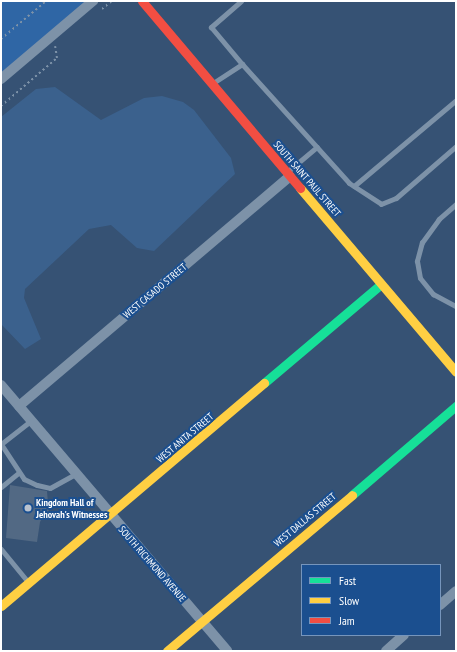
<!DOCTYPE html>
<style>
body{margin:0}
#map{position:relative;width:457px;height:652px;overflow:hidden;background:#365274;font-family:"PT Sans Narrow",sans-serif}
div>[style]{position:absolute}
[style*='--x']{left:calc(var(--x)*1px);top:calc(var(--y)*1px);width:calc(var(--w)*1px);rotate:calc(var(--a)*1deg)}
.green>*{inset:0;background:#2f66a5}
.water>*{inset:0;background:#3b618d}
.building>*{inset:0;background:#526984}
.path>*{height:2px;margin-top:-1px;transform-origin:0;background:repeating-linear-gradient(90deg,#7d92a8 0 2px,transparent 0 5px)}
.lane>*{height:5px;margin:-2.5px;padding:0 2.5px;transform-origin:2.5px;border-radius:2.5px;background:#7d92a8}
.street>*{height:10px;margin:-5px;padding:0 5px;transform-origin:5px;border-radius:5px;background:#7d92a8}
.fast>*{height:9px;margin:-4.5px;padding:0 4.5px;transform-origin:4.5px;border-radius:4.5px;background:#16e098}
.slow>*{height:9px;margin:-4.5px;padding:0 4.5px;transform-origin:4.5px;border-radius:4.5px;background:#ffcf43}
.jam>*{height:9px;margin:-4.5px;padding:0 4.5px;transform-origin:4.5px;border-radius:4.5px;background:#f24e42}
.dots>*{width:11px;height:11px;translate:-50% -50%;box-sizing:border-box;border:2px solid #1b4f8f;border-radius:50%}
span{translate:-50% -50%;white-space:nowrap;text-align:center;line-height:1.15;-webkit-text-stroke:4px #1b4f8f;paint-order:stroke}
.street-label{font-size:10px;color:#fff}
.poi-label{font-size:10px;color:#fff;font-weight:700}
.left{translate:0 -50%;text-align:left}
.frame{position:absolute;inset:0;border:2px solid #fff;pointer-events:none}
.legend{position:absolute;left:301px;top:564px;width:140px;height:72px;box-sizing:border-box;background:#1b4f8f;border:1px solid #7695bc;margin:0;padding:5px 7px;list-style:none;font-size:12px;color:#fff}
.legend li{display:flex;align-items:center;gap:8px;height:20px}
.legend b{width:20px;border:1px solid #7695bc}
</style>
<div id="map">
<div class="green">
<div style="clip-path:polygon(1px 1px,92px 1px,1px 79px)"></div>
</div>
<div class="water">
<div style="clip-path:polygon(55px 87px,101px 120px,144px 98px,162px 96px,183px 102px,194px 110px,231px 158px,235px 174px,154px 251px,137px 248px,111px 225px,89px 229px,25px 289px,24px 298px,41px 339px,25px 349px,1px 324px,1px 117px,36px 89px)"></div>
</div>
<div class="building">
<div style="clip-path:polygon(10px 485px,47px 491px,49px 515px,44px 515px,40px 522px,37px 542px,6px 538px)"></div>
</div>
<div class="path">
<div style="--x:102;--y:9;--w:13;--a:-39"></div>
<div style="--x:1;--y:39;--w:59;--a:-40.2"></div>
<div style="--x:1;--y:106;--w:74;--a:-40.6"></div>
<div style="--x:57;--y:58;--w:12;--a:-99"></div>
</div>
<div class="lane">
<div style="--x:241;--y:1;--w:40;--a:139"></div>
<div style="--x:211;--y:27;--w:48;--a:50"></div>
<div style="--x:213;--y:83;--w:35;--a:-33"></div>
<div style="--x:242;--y:64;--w:160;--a:48"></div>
<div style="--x:349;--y:183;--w:38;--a:33"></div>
<div style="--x:381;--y:204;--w:16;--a:-22"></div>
<div style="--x:396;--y:198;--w:79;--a:-40.9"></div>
<div style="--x:287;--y:172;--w:39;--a:-40"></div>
<div style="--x:354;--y:186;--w:133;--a:-40.1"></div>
<div style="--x:456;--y:204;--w:23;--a:139"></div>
<div style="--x:439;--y:219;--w:29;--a:126"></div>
<div style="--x:422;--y:242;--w:20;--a:105"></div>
<div style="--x:417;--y:261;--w:17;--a:80"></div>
<div style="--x:420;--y:278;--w:21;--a:51"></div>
<div style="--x:433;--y:294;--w:26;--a:28"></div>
<div style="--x:1;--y:444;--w:42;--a:56.7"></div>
<div style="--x:24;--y:479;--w:14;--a:25"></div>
<div style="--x:37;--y:485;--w:13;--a:13"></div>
<div style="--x:50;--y:488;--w:29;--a:-29"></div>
<div style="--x:1;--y:444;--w:37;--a:-38"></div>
<div style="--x:1;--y:487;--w:22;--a:-39"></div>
<div style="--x:1;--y:549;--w:43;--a:50.7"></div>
</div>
<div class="street">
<div style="--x:1;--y:79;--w:121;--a:-40.3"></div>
<div style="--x:1;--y:385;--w:349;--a:49.6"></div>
<div style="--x:19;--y:406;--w:355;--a:-40.3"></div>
<div style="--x:440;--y:605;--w:21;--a:-41"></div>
<div style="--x:386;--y:651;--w:24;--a:-42"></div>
</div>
<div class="fast">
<div style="--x:264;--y:383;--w:153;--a:-40.2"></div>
<div style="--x:352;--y:495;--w:137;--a:-40.6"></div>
</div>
<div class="slow">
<div style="--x:300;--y:188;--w:241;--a:49.7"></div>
<div style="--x:1;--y:606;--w:345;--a:-40.3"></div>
<div style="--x:167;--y:651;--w:242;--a:-40.1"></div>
</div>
<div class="jam">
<div style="--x:142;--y:1;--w:245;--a:49.8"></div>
</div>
<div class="dots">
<div style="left:28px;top:508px;background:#b9c2ce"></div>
</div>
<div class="street-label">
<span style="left:307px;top:179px;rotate:49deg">SOUTH SAINT PAUL STREET</span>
<span style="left:155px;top:291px;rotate:-40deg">WEST CASADO STREET</span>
<span style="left:185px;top:438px;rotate:-40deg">WEST ANITA STREET</span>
<span style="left:305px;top:520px;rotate:-40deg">WEST DALLAS STREET</span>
<span style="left:152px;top:564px;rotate:49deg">SOUTH RICHMOND AVENUE</span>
</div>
<div class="poi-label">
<span class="left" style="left:36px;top:508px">Kingdom Hall of<br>Jehovah's Witnesses</span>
</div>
<div class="frame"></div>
<ul class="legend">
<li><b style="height:5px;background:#16e098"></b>Fast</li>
<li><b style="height:5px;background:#ffcf43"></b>Slow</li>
<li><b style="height:5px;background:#f24e42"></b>Jam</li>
</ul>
</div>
